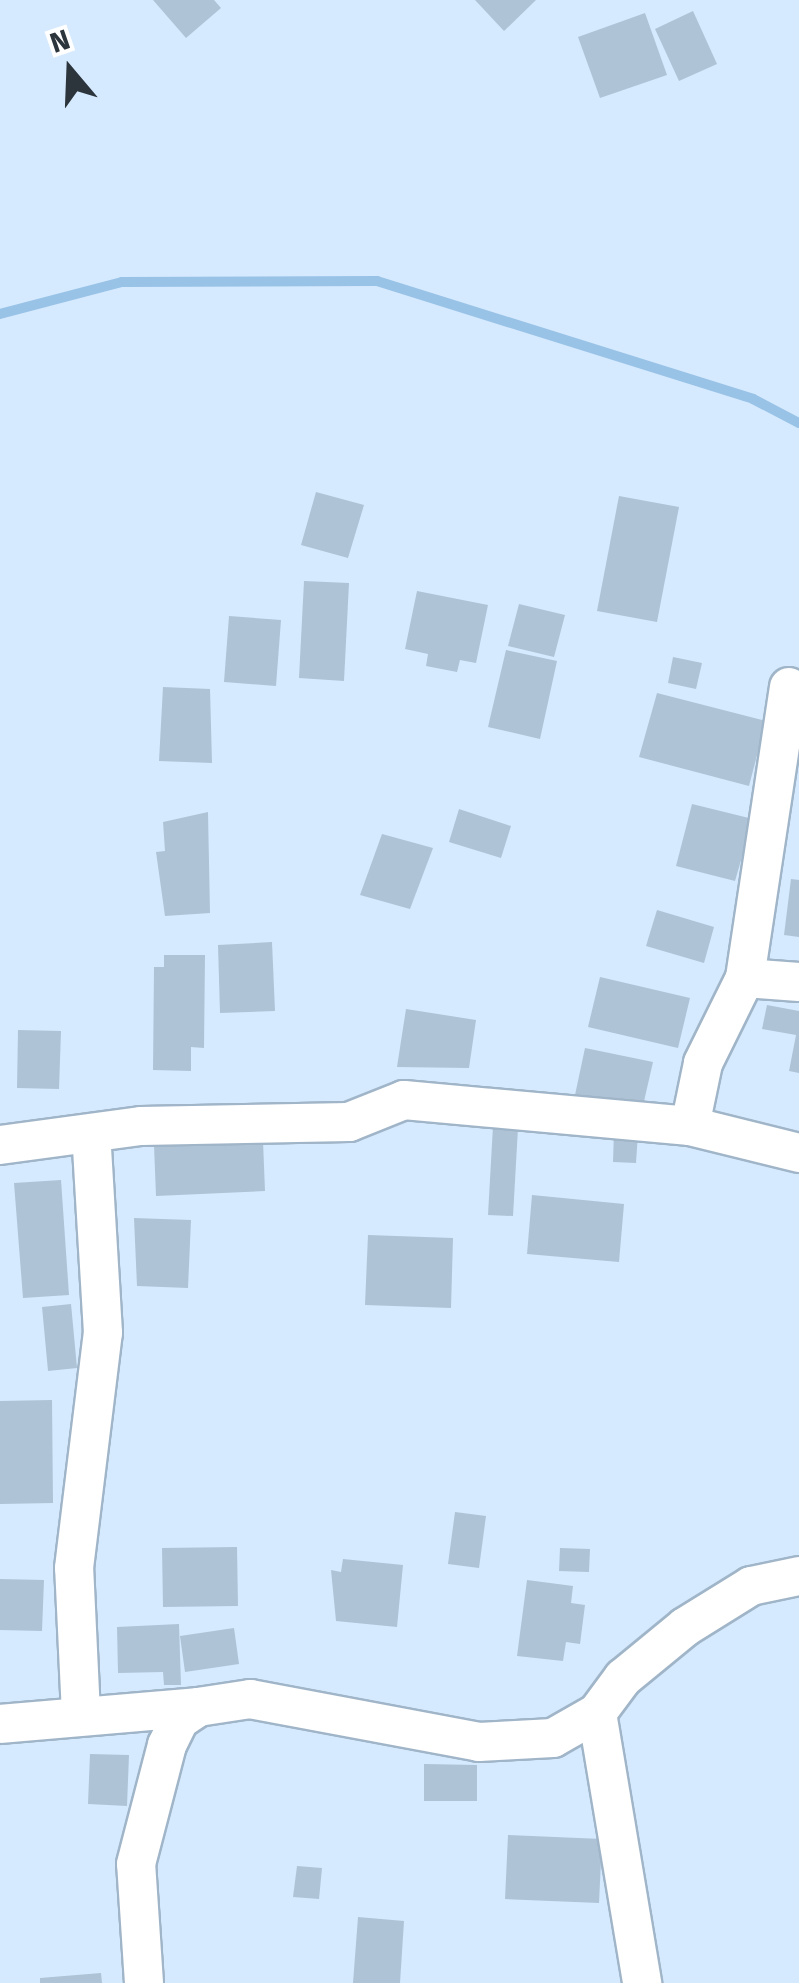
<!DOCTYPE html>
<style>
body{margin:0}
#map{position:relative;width:799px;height:1983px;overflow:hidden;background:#d5eafe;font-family:"Fira Sans",sans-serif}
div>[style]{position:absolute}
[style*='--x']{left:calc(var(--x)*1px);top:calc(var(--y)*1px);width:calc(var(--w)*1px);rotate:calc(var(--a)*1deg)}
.stream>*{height:10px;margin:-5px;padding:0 5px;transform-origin:5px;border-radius:5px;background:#99c2e7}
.building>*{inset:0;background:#aec3d6}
.roads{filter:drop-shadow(2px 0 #a0b5c8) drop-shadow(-2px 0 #a0b5c8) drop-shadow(0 2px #a0b5c8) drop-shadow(0 -2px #a0b5c8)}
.minor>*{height:38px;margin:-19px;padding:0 19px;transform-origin:19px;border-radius:19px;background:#fff}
span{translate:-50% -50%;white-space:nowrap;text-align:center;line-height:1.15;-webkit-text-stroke:10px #fff;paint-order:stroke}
.north{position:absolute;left:20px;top:20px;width:100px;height:100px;-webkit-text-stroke:8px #fff;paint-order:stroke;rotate:341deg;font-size:28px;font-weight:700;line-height:40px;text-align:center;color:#2c343c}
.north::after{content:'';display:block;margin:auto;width:35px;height:45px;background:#2c343c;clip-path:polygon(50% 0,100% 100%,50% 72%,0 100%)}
</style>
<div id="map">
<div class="stream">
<div style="--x:0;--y:314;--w:126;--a:-14.7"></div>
<div style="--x:122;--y:282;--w:255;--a:-0.2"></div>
<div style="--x:377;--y:281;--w:394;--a:17.4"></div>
<div style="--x:753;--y:399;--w:52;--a:27.6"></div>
</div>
<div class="building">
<div style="clip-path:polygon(153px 0,214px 0,221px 8px,186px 38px)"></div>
<div style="clip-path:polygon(475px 0,536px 0,504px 31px)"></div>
<div style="clip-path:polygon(693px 11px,717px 64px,679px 81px,655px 29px)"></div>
<div style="clip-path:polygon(645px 13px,667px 75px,600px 98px,578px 37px)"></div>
<div style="clip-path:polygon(316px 492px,364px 505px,348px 558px,301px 545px)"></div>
<div style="clip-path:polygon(619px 496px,679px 507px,657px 622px,597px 611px)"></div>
<div style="clip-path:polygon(304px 581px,349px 583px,344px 681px,299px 678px)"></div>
<div style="clip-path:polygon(417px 591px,488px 605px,476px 663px,460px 660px,457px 672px,426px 666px,428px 654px,405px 649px)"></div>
<div style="clip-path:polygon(519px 604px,565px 615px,554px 657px,508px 646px)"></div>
<div style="clip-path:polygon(229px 616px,281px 620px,276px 686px,224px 682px)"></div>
<div style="clip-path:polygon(506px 650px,557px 661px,540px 739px,488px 727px)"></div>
<div style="clip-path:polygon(673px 657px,702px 663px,696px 689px,668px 683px)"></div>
<div style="clip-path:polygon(163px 687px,210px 689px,212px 763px,159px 761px)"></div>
<div style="clip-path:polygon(657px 693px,766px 721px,749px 786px,639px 757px)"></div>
<div style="clip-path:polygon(692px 804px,753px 819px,735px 881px,676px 866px)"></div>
<div style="clip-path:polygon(459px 809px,511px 826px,501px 858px,449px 842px)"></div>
<div style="clip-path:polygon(208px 812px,210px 913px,165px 916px,156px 852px,165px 851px,163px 822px)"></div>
<div style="clip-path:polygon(382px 834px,433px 848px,410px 909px,360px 895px)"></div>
<div style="clip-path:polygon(791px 879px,799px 880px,799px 937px,784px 935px)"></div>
<div style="clip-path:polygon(657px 910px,714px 927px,704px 963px,646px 946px)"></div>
<div style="clip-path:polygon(272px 942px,275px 1011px,220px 1013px,218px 945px)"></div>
<div style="clip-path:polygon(164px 955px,205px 955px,204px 1048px,191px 1047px,191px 1071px,153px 1070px,154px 967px,164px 967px)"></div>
<div style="clip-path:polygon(600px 977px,690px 998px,678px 1048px,588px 1027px)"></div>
<div style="clip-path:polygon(767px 1005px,799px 1011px,799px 1073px,789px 1071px,796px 1035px,762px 1029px)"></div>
<div style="clip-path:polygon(406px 1009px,476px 1020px,469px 1068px,397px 1067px)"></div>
<div style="clip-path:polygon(18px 1030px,61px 1031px,59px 1089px,17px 1088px)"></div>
<div style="clip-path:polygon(585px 1048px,653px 1062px,642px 1110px,575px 1095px)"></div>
<div style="clip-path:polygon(493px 1126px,518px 1128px,513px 1216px,488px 1215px)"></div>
<div style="clip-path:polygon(614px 1131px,638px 1133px,636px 1163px,613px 1162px)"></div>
<div style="clip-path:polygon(263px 1141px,265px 1191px,156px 1196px,154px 1145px)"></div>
<div style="clip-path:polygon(61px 1180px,69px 1295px,23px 1298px,14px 1183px)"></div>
<div style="clip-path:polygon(532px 1195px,624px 1204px,619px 1262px,527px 1254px)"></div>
<div style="clip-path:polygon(134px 1218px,191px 1220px,188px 1288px,137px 1286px)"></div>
<div style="clip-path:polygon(368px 1235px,453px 1238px,451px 1308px,365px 1305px)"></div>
<div style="clip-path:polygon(71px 1304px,77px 1368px,48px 1371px,42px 1307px)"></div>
<div style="clip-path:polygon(52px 1400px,53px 1503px,0 1504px,0 1401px)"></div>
<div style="clip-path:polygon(455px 1512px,486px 1516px,479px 1568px,448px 1564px)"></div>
<div style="clip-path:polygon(237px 1547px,238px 1606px,163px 1607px,162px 1548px)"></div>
<div style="clip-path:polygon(560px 1548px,590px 1549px,589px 1572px,559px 1571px)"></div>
<div style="clip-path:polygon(343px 1559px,403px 1565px,397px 1627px,336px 1621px,331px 1570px,341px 1572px)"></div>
<div style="clip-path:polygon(0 1579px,44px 1580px,42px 1631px,0 1630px)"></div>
<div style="clip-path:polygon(527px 1580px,573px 1586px,571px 1603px,585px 1605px,580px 1644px,566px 1642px,563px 1661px,517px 1656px)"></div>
<div style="clip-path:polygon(179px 1624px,181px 1685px,164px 1685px,163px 1672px,118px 1673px,117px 1627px)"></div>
<div style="clip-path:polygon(234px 1628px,239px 1664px,185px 1672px,180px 1636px)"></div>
<div style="clip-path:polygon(90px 1754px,129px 1755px,127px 1806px,88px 1804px)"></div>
<div style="clip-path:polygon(424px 1764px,477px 1765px,477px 1801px,424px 1801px)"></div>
<div style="clip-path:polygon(508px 1835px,602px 1839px,599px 1903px,505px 1899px)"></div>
<div style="clip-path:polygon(297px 1866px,322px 1868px,319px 1899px,293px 1897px)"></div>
<div style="clip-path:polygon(358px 1917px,404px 1921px,400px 1983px,353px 1983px)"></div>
<div style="clip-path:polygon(101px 1973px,102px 1983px,40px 1983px,40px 1978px)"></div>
</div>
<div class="roads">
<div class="minor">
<div style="--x:789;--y:687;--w:294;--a:98.6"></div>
<div style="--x:745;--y:978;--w:54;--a:4.2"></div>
<div style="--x:690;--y:1126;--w:64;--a:-78.3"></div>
<div style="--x:703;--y:1063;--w:95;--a:-63.7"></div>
<div style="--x:0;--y:1145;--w:142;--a:-7.7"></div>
<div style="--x:141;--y:1126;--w:208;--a:-1.1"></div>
<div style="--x:349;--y:1122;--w:59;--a:-21.8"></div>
<div style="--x:404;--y:1100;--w:287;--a:5.2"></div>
<div style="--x:690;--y:1126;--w:112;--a:13.9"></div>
<div style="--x:597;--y:1713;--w:274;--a:80.5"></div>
<div style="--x:81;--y:1714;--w:146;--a:-92.7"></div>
<div style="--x:74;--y:1568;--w:237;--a:-83"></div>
<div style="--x:103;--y:1333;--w:200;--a:-93.4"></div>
<div style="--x:0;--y:1724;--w:199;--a:-4.9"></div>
<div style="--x:144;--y:1983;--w:119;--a:-93.8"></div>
<div style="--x:136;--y:1864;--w:123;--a:-75.4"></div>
<div style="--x:167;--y:1745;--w:28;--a:-64"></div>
<div style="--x:179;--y:1720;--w:23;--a:-34"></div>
<div style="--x:198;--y:1707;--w:53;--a:-8.7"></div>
<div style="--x:250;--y:1699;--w:233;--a:10.6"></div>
<div style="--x:479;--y:1742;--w:74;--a:-3.1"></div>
<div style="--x:553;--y:1738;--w:51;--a:-29.6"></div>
<div style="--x:597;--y:1713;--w:44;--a:-53.4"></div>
<div style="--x:623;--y:1678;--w:80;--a:-39.4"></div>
<div style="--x:685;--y:1627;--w:78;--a:-31.8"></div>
<div style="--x:751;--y:1586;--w:49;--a:-11.8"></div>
</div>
</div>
<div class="north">N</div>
</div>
